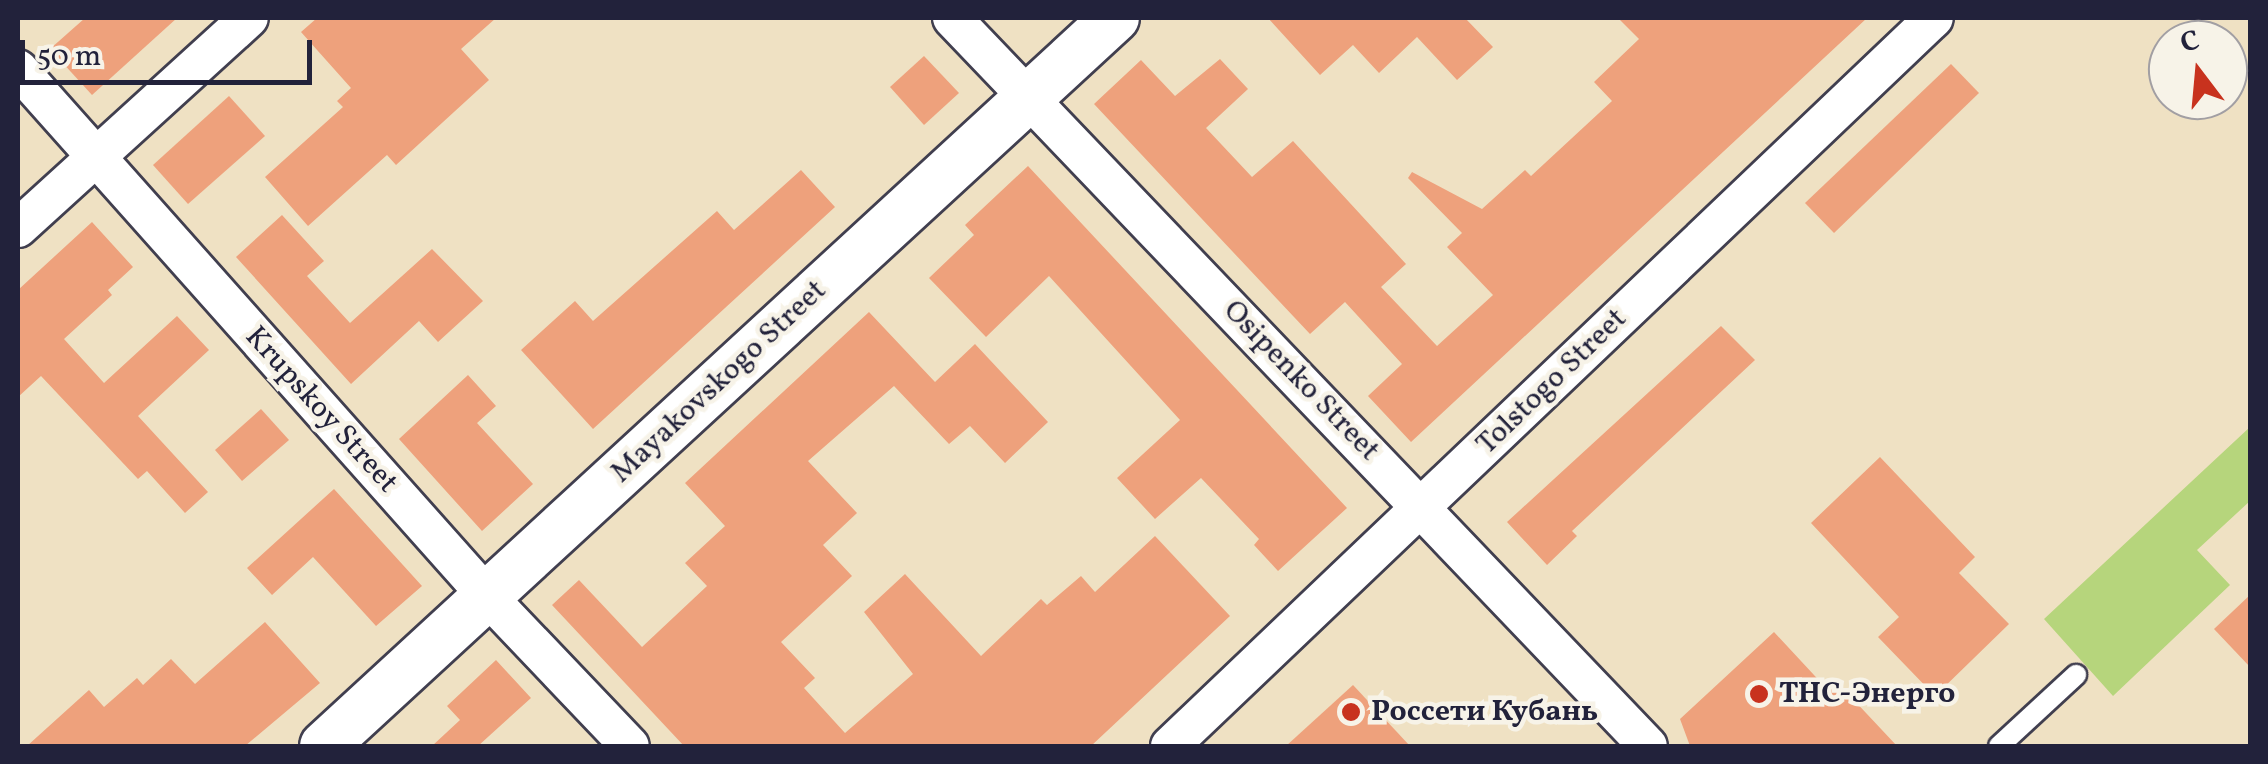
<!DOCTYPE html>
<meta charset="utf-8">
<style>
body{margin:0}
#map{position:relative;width:2268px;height:764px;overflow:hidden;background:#efe1c3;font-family:Vollkorn,serif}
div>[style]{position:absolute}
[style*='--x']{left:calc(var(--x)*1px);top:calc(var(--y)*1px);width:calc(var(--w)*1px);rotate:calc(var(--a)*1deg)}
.green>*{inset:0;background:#b6d57c}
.building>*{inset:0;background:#eea17c}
.roads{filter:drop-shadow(2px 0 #413f4f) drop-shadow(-2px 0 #413f4f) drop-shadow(0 2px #413f4f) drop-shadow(0 -2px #413f4f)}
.service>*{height:20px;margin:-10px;padding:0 10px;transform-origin:10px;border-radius:10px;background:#fff}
.minor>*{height:38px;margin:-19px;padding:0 19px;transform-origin:19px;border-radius:19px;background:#fff}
.tertiary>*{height:48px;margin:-24px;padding:0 24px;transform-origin:24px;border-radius:24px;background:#fff}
.dots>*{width:28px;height:28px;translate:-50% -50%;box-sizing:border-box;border:5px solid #f7f3e8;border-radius:50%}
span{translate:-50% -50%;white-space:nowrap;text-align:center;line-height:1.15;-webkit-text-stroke:9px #f7f3e8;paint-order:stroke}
.street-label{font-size:30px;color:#22223b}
.poi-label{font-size:30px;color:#22223b;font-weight:700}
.left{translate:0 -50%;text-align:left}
.frame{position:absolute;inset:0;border:20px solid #22223b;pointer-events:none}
.north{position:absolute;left:2148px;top:20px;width:100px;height:100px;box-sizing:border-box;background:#f7f3e8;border:2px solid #a29fa3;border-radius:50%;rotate:344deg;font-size:28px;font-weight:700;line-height:40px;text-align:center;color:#22223b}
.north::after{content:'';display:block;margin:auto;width:35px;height:45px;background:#c8321e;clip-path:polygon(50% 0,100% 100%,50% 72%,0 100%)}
.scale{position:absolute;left:20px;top:40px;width:292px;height:45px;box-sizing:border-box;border:5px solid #22223b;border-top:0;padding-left:12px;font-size:30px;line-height:35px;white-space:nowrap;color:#22223b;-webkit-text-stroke:8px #f7f3e8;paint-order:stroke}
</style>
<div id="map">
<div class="green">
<div style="clip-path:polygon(2250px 427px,2250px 501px,2197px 550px,2230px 585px,2113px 696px,2044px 619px)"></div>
</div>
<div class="building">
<div style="clip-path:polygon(85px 18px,177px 18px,92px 95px,50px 49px)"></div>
<div style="clip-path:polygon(317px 18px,496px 18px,461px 49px,489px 80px,396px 165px,387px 155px,308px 226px,265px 177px,343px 107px,337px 101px,351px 88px,301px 32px)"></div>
<div style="clip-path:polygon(1268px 18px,1465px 18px,1493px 47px,1457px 80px,1417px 37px,1379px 73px,1353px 45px,1320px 75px)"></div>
<div style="clip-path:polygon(1618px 18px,1867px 18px,1411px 442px,1368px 396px,1402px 364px,1345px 302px,1310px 334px,1094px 104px,1141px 60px,1175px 96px,1220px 59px,1248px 89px,1206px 128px,1252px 177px,1293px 141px,1406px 264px,1381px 287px,1437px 346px,1493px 295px,1447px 247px,1462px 233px,1408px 178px,1412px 172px,1482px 209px,1525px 170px,1531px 176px,1612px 101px,1594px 82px,1639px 39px)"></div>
<div style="clip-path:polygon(924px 56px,959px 93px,924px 125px,890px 87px)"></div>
<div style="clip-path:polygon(1951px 64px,1979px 93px,1834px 233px,1805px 203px)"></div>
<div style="clip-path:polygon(229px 96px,265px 136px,188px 204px,153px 165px)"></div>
<div style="clip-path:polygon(1028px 166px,1347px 508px,1278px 571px,1254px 545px,1259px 539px,1201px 478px,1155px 519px,1117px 478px,1180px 420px,1049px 276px,986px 337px,929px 278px,974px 235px,965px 225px)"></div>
<div style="clip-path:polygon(801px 170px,835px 207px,593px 429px,521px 350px,575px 301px,593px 321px,717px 211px,734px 230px)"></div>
<div style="clip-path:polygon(282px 215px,324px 261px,307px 276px,350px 323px,432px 249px,483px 301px,438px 342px,419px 321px,351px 384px,236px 257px)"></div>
<div style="clip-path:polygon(92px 222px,133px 267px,108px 290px,112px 295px,64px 339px,104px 383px,177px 316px,209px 350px,138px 416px,208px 492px,185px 513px,147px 471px,138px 479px,41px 376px,18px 397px,18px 290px)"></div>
<div style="clip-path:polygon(869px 312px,935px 382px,975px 344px,1048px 422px,1005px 463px,970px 426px,949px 444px,894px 386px,808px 461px,857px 513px,823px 545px,852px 576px,781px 642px,815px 678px,804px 688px,845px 733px,913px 674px,864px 612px,905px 574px,981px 656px,1041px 599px,1047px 605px,1081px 576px,1095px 592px,1155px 536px,1230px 616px,1091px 746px,684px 746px,552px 605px,579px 580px,642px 647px,707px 586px,685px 563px,725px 526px,685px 483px)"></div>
<div style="clip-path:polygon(1721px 326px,1755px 360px,1572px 531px,1577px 536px,1547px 565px,1507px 522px)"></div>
<div style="clip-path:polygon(468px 375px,496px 406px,477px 423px,533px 484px,482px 531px,399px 439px)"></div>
<div style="clip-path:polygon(261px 409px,289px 440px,242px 481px,215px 450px)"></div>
<div style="clip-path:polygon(1880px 457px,1975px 557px,1959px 573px,2009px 624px,1935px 696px,1878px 637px,1899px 617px,1811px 523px)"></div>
<div style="clip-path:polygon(334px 489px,422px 586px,376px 626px,313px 557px,272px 595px,247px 568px)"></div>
<div style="clip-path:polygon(2250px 595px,2250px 667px,2214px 629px)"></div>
<div style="clip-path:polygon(265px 622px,320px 683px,245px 746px,27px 746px,89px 690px,104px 707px,137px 678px,143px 685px,171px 659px,195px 684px)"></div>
<div style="clip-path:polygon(1774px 632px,1827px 689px,1836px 681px,1897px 746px,1690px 746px,1680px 719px)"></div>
<div style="clip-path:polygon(496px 660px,531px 698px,478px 746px,432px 746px,460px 720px,447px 706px)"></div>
<div style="clip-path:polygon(1353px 685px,1410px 746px,1286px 746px)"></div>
</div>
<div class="roads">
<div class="service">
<div style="--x:1999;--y:746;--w:105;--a:-42.7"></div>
</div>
<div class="minor">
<div style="--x:952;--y:18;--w:1007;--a:46.29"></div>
<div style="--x:18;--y:69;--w:705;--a:48.33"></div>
<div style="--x:487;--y:596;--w:207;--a:46.4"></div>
<div style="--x:18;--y:228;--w:312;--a:-42.3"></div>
<div style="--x:1170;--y:746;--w:1055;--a:-43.62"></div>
</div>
<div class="tertiary">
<div style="--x:324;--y:746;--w:1075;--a:-42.63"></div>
</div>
</div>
<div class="dots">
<div style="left:1759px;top:694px;background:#c8321e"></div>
<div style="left:1351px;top:712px;background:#c8321e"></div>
</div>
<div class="street-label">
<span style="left:1301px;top:381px;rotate:46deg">Osipenko Street</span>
<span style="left:719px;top:382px;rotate:-43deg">Mayakovskogo Street</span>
<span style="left:1552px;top:382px;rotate:-44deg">Tolstogo Street</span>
<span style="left:321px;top:410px;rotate:48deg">Krupskoy Street</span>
</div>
<div class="poi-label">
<span class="left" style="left:1779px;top:694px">ТНС-Энерго</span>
<span class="left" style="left:1371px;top:712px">Россети Кубань</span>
</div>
<div class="frame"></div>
<div class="north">С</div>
<div class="scale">50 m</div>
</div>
